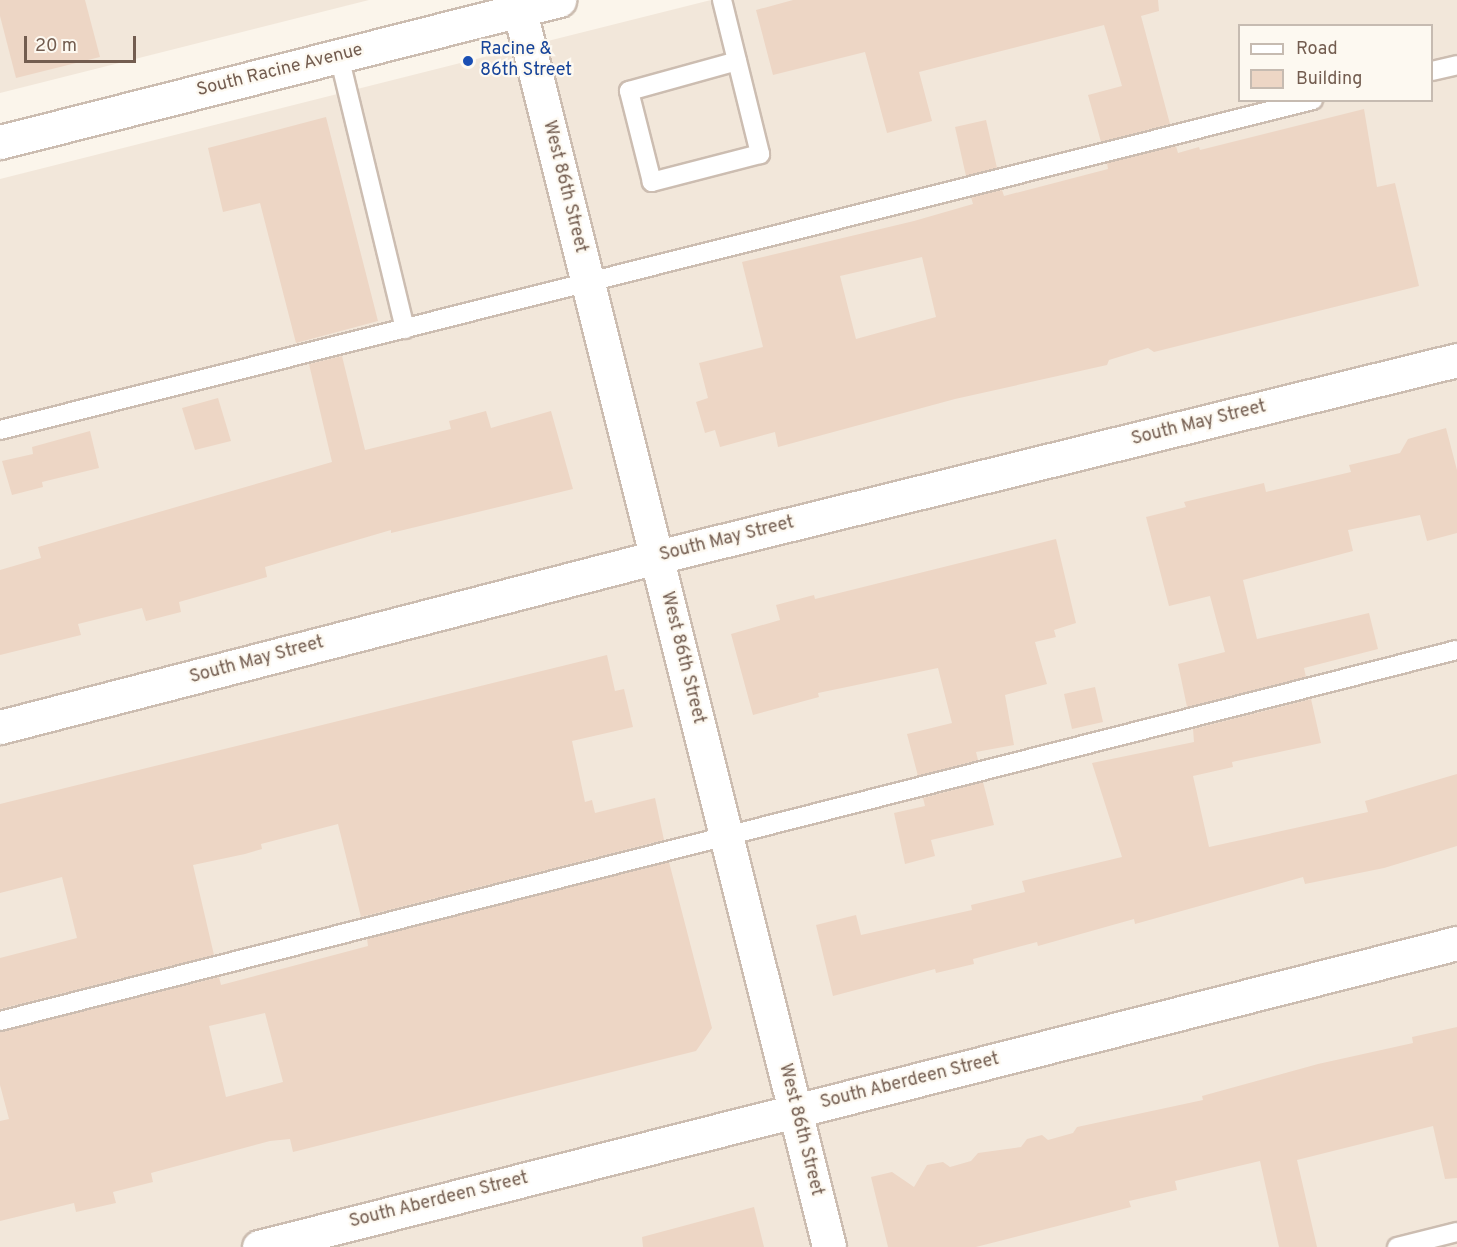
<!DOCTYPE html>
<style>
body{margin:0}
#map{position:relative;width:1457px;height:1247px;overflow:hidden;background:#fbf5eb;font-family:Overpass,sans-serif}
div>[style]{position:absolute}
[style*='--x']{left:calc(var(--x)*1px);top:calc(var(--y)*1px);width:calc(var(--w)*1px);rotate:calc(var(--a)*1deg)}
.residential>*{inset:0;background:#f2e7da}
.building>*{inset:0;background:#edd6c5}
.roads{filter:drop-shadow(2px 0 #ccbdb1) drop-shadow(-2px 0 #ccbdb1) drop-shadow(0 2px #ccbdb1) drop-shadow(0 -2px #ccbdb1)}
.lane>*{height:18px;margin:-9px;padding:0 9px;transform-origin:9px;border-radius:9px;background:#fff}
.street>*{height:33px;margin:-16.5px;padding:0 16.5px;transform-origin:16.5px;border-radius:16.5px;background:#fff}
.secondary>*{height:33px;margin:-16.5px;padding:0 16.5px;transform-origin:16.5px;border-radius:16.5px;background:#fff}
.dots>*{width:16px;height:16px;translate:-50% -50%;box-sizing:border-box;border:3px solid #fdf9f1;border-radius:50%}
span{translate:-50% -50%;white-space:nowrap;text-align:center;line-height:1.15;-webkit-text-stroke:4.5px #fdf9f1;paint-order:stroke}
.transit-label{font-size:18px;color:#164399}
.left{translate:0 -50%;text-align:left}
.street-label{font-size:18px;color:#735d50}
.legend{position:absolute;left:1238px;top:24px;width:195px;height:78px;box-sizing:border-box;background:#fdf9f1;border:2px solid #c6bbb1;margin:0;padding:8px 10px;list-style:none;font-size:18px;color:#735d50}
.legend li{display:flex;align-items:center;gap:12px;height:30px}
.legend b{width:30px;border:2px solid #c6bbb1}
.scale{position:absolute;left:24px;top:36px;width:112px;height:27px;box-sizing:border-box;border:3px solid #735d50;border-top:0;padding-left:8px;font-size:18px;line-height:21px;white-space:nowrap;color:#735d50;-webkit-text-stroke:4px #fdf9f1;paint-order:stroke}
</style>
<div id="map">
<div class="residential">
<div style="clip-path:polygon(0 0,369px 0,0 93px)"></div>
<div style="clip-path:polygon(evenodd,711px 0,1457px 0,1457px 1247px,0 1247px,0 179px,711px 0,1240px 26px,1432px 26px,1432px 100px,1240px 100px,1240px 26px)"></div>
</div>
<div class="building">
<div style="clip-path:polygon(0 0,85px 0,100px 57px,16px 78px,0 16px)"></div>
<div style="clip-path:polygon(793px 0,1158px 0,1159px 11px,1141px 16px,1170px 124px,1101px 142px,1088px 95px,1122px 86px,1104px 25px,919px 72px,932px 121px,887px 133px,865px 52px,773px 75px,756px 10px)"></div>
<div style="clip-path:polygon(evenodd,1364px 109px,1377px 187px,1395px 183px,1419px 286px,1154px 352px,1148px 348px,1109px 360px,1107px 365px,955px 399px,778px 447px,775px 432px,720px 447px,715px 430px,705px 433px,696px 402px,708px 398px,699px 363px,763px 347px,742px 262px,914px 221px,973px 204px,971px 197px,1002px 190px,1004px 196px,1108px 169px,1107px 163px,1176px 146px,1178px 153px,1199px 147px,1200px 150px,1364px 109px,922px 257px,936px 317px,856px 339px,840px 276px,922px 257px)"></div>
<div style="clip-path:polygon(326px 117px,378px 321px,296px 343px,260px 203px,223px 212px,208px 148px)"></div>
<div style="clip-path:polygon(986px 120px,997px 168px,966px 176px,955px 127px)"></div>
<div style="clip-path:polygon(342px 356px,365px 450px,451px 429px,449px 421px,486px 411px,491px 428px,551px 411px,573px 489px,391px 533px,391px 530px,265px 567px,267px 577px,179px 602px,181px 612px,146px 621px,142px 608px,78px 624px,81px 635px,0 655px,0 570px,41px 558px,38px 547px,332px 462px,309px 364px)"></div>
<div style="clip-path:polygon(218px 398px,231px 441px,195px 450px,182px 408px)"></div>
<div style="clip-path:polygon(1446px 428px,1457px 470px,1457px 533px,1427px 541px,1420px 515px,1348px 530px,1353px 551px,1243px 580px,1257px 639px,1369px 613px,1378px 649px,1304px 668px,1306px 677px,1187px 707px,1178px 664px,1225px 652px,1210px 596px,1169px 606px,1146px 517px,1186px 507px,1184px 502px,1264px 483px,1266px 492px,1351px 472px,1349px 465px,1400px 453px,1408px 439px)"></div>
<div style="clip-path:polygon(90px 431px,99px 468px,42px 482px,43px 487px,12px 495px,2px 461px,33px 454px,32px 447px)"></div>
<div style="clip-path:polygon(1056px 539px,1076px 623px,1054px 630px,1056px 637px,1035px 642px,1047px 684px,1005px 695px,1014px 745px,976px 752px,978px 760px,918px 776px,907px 734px,952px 723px,938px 668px,818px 693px,819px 697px,753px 715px,731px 634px,780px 620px,776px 605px,814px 595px,815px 599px)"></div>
<div style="clip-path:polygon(607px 655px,615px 691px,624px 689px,633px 727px,572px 741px,585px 802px,592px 800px,595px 813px,655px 798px,664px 840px,361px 917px,338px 824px,261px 844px,262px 849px,245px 854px,193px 865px,214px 955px,0 1009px,0 958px,77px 938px,62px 877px,0 893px,0 804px)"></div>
<div style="clip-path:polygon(1095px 687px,1103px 722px,1072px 729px,1064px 694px)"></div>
<div style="clip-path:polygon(1311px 699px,1321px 743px,1232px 762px,1233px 767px,1193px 776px,1209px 847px,1368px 812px,1365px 801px,1457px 774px,1457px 846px,1384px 868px,1305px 884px,1303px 877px,1135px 924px,1134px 919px,1038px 946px,1037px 942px,973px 959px,974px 964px,936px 973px,935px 969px,833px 996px,816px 925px,856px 915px,861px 935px,972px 910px,971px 905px,1025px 892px,1022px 881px,1122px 857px,1092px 763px,1194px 742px,1193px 729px)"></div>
<div style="clip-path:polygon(983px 782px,994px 825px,931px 840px,935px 856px,905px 864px,894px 813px,925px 806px,923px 798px)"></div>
<div style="clip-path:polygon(evenodd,669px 862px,712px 1028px,696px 1051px,293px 1152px,290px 1139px,270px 1141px,151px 1173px,153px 1182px,113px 1192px,116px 1203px,76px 1212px,74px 1203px,0 1221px,0 1121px,9px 1119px,0 1085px,0 1032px,219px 977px,221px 985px,368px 946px,367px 939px,669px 862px,265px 1013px,283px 1082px,226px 1097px,209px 1026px,265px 1013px)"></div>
<div style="clip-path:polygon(1457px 1027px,1457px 1178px,1445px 1179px,1433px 1126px,1297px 1160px,1317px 1247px,1279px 1247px,1260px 1161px,1175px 1181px,1177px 1190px,1129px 1201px,1131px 1207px,976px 1247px,888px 1247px,871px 1177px,892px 1172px,914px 1187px,927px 1165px,943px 1162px,950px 1167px,971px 1161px,978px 1153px,1021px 1147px,1027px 1139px,1042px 1135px,1048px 1140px,1073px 1133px,1077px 1127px,1203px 1100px,1202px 1096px,1318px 1064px,1413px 1043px,1412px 1037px)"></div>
<div style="clip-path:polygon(754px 1207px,764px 1247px,643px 1247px,642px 1237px)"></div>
</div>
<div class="roads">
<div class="lane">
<div style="--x:722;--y:0;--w:159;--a:76.1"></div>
<div style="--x:760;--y:154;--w:112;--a:165.5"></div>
<div style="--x:652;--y:182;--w:94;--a:-104.2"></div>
<div style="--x:629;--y:91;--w:112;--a:-15.5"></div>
<div style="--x:339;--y:56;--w:281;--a:76.4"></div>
<div style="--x:1432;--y:71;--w:26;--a:-13"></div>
<div style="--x:0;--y:430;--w:1354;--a:-14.11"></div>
<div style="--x:0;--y:1021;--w:1503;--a:-14.29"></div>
<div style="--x:1397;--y:1247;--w:62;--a:-14"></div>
</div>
<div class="street">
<div style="--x:517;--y:0;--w:1285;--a:75.95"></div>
<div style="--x:0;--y:727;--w:679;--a:-14.51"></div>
<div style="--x:657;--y:557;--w:824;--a:-13.83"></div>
<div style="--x:259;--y:1247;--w:1236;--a:-14.24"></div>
</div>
<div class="secondary">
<div style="--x:0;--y:142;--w:577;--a:-14.25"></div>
</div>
</div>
<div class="dots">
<div style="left:468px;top:61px;background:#1a4fb4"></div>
</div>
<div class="transit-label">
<span class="left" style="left:480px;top:61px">Racine &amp;<br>86th Street</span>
</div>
<div class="street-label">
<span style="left:280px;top:71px;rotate:-14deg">South Racine Avenue</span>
<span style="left:564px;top:187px;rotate:76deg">West 86th Street</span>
<span style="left:1199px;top:424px;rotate:-14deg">South May Street</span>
<span style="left:727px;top:540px;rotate:-14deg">South May Street</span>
<span style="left:682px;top:658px;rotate:76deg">West 86th Street</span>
<span style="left:257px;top:661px;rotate:-15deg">South May Street</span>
<span style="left:910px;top:1082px;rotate:-14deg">South Aberdeen Street</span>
<span style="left:800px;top:1130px;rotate:76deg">West 86th Street</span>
<span style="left:439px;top:1201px;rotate:-14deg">South Aberdeen Street</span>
</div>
<ul class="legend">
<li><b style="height:8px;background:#fff"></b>Road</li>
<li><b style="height:16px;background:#edd6c5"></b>Building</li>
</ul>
<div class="scale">20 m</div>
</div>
